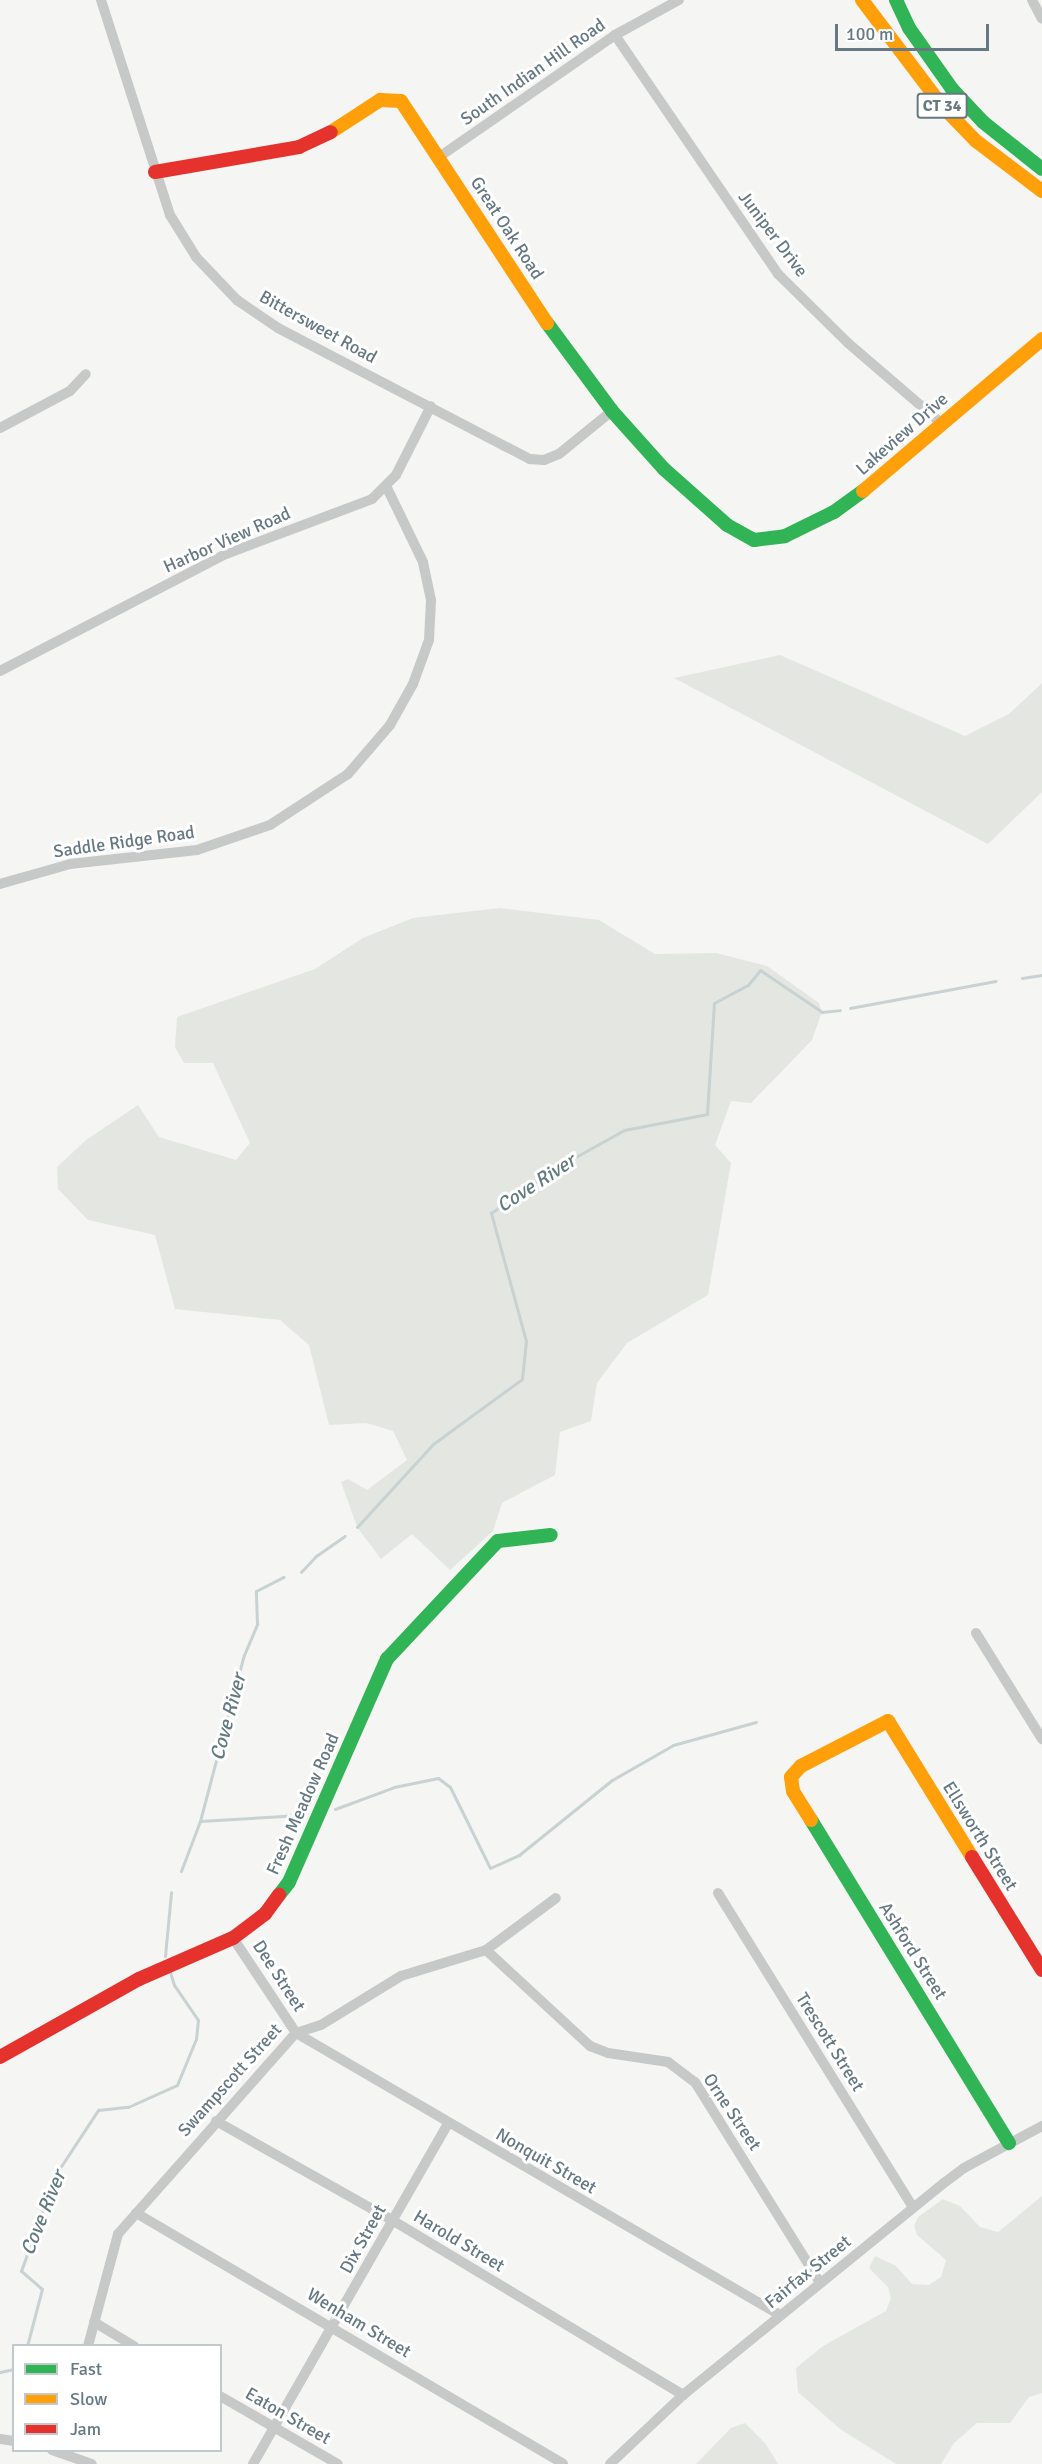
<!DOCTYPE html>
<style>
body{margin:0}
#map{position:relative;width:1042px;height:2464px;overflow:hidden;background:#f5f5f3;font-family:Signika,sans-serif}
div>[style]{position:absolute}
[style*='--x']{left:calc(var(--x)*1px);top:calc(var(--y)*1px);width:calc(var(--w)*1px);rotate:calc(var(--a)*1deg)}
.green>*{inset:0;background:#e4e7e1}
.stream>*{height:3px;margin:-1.5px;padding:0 1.5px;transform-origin:1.5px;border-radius:1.5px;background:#c8d2d3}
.street>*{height:10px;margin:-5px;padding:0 5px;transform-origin:5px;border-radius:5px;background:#c7c9c9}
.fast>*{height:14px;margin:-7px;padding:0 7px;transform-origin:7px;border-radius:7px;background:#30b455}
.slow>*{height:14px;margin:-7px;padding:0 7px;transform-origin:7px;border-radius:7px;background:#ff9f0a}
.jam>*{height:14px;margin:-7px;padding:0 7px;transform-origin:7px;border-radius:7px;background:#e5322d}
span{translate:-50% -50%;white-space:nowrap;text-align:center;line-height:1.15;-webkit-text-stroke:6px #fff;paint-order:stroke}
.shield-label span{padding:2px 4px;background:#fff;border:2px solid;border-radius:4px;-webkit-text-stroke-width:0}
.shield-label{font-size:16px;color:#667983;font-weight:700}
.street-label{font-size:18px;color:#667983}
.water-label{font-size:20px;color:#617b7f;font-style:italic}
.legend{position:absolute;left:12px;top:2344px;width:210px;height:108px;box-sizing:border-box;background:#fff;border:2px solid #c2c9cd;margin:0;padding:8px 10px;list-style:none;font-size:18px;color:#667983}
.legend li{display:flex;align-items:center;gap:12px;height:30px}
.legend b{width:30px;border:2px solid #c2c9cd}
.scale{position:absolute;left:835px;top:24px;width:154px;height:27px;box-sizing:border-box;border:3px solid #667983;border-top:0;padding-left:8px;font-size:18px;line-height:21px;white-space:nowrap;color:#667983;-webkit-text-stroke:4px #fff;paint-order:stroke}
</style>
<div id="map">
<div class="green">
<div style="clip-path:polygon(780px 655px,965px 736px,1009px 714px,1042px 683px,1042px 792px,988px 844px,674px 678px)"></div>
<div style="clip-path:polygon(500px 908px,599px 920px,655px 954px,716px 953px,767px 966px,819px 1003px,822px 1012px,812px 1040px,751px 1103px,731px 1101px,715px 1145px,731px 1163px,708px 1295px,627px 1343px,597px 1383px,591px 1421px,560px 1432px,555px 1475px,502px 1503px,493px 1531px,450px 1570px,412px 1534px,381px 1559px,357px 1527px,341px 1482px,348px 1479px,367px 1490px,407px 1460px,393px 1431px,366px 1423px,329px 1425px,309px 1345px,280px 1320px,175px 1309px,155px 1235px,88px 1220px,58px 1189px,57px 1167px,86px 1140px,138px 1105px,159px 1137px,236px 1160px,250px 1143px,213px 1063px,184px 1063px,175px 1047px,177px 1017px,315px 969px,363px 938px,413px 918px)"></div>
<div style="clip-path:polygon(1042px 2196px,1042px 2393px,1029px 2397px,1010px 2423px,977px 2423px,954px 2443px,941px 2464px,896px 2464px,840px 2429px,798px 2392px,796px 2368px,823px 2346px,886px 2311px,891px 2298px,888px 2287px,869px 2268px,875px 2256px,896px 2266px,912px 2284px,929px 2285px,941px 2277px,946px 2260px,917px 2235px,914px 2226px,918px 2217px,943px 2199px,960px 2206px,980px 2227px,998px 2232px)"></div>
<div style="clip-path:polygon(745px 2423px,765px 2443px,778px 2464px,696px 2464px,731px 2428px)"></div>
</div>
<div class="stream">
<div style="--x:1022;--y:978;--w:20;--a:-9"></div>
<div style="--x:850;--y:1008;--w:148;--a:-10.5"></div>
<div style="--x:357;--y:1527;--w:113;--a:-47.5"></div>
<div style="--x:433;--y:1444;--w:110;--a:-36.1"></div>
<div style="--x:522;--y:1379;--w:38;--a:-84"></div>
<div style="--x:526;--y:1341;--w:133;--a:-105.3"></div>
<div style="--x:491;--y:1213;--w:87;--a:-34.2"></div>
<div style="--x:563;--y:1164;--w:70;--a:-29.1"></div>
<div style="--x:624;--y:1130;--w:85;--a:-10.9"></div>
<div style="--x:707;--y:1114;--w:111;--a:-86.4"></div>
<div style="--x:714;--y:1003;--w:38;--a:-28"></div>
<div style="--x:748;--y:985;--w:19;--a:-51"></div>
<div style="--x:760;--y:970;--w:75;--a:34.1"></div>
<div style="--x:822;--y:1012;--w:18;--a:-6"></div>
<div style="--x:301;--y:1572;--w:22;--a:-47"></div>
<div style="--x:316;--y:1556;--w:35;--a:-35"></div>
<div style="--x:335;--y:1809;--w:63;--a:-20.4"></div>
<div style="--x:394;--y:1787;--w:45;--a:-11.6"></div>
<div style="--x:438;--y:1778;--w:15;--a:37"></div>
<div style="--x:450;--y:1787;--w:90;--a:63.7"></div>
<div style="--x:490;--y:1868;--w:32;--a:-24"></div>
<div style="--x:519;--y:1855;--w:119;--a:-38.9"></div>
<div style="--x:612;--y:1780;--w:70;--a:-29.8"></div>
<div style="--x:673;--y:1745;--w:86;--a:-15.5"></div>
<div style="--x:200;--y:1821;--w:101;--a:-3.4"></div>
<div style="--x:181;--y:1871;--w:53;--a:-69.2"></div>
<div style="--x:200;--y:1821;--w:172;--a:-75.2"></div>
<div style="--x:244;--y:1655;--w:34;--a:-67"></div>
<div style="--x:257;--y:1624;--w:33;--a:-92"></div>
<div style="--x:256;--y:1591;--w:31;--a:-27"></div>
<div style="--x:165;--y:1956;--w:64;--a:-84.6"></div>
<div style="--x:27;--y:2346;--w:59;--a:-75.3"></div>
<div style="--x:42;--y:2289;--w:28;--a:-139"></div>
<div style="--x:21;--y:2271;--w:103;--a:-70.2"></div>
<div style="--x:56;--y:2174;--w:77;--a:-56.7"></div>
<div style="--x:98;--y:2110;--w:30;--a:-6"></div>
<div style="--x:128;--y:2107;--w:54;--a:-24.2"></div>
<div style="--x:177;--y:2085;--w:50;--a:-67.6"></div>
<div style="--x:196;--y:2039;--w:19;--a:-84"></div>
<div style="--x:198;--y:2020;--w:42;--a:-124.4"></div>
<div style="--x:174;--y:1985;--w:14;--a:-107"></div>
<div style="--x:0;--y:2372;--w:14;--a:-12"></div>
</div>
<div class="street">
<div style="--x:101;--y:0;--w:226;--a:72.2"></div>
<div style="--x:170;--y:215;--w:49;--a:58.2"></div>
<div style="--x:196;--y:257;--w:59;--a:46.4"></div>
<div style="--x:237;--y:300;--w:50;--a:34.3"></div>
<div style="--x:278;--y:328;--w:284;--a:27.5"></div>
<div style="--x:530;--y:459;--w:14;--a:4"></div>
<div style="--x:544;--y:460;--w:16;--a:-22"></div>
<div style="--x:559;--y:454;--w:68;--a:-39.1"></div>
<div style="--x:1032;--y:0;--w:21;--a:62"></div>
<div style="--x:615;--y:35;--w:289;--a:55.7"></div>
<div style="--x:778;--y:274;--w:98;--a:44.6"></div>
<div style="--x:848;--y:343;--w:121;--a:40.7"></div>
<div style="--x:439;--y:157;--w:214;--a:-34.7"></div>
<div style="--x:615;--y:35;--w:73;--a:-28.7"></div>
<div style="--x:0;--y:428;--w:79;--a:-27.9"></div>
<div style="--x:70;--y:391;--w:23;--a:-47"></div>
<div style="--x:0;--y:671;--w:254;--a:-27.4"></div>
<div style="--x:226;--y:554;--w:156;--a:-20.6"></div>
<div style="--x:372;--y:499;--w:34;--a:-45"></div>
<div style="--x:396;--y:475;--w:77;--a:-63.1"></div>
<div style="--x:0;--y:884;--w:73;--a:-15.9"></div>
<div style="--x:70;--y:864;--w:128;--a:-6.3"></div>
<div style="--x:197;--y:850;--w:77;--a:-18.9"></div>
<div style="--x:270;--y:825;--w:93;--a:-33.2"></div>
<div style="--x:348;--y:774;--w:65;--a:-49.4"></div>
<div style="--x:390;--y:725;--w:47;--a:-60.7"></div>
<div style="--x:413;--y:684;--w:47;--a:-70"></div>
<div style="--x:429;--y:640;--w:40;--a:-87.1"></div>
<div style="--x:431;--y:600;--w:39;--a:-102"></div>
<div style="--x:423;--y:562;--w:82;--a:-115.9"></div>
<div style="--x:976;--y:1633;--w:125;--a:58.1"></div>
<div style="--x:718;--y:1893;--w:370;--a:58.2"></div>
<div style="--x:233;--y:1938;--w:114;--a:56.4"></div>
<div style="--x:296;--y:2033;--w:560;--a:30.23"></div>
<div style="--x:486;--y:1950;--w:142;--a:42.7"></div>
<div style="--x:590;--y:2046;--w:19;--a:21"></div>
<div style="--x:608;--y:2053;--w:61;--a:8.5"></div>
<div style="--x:668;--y:2062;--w:34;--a:37"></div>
<div style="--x:695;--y:2082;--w:237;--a:58.1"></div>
<div style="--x:216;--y:2121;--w:202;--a:29.4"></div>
<div style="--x:392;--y:2220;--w:340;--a:31"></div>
<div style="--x:136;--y:2213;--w:495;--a:30.4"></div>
<div style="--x:94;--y:2322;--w:47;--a:31"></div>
<div style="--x:88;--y:2346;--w:116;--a:-75"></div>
<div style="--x:118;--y:2234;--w:268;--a:-48.5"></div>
<div style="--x:296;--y:2033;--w:26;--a:-18"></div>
<div style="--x:321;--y:2025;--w:94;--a:-31.5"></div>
<div style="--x:401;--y:1976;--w:89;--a:-17"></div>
<div style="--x:486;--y:1950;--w:87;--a:-36.6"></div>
<div style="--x:220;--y:2396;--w:136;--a:30"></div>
<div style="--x:0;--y:2439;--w:14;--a:8"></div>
<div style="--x:52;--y:2450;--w:42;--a:19.3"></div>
<div style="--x:253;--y:2464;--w:393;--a:-60.2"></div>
<div style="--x:610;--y:2464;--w:100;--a:-43.4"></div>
<div style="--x:683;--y:2395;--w:336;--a:-39.1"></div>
<div style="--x:944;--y:2183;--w:25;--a:-37"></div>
<div style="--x:964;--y:2168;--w:89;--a:-28.3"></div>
</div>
<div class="fast">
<div style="--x:896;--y:0;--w:31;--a:65"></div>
<div style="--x:909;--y:28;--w:75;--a:54.8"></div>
<div style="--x:952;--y:89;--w:45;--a:46.8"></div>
<div style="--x:983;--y:122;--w:75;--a:38.5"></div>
<div style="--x:547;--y:323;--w:109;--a:53.5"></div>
<div style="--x:612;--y:411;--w:78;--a:48.1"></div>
<div style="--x:664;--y:469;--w:84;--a:41.6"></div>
<div style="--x:727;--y:525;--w:31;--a:29"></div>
<div style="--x:754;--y:540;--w:31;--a:-7"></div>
<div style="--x:785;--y:536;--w:55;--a:-26.1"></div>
<div style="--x:834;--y:512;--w:36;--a:-36"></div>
<div style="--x:811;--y:1820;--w:379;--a:58.5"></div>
<div style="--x:279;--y:1895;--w:16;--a:-52"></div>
<div style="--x:289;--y:1882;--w:244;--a:-66.3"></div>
<div style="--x:387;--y:1659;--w:162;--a:-46.8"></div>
<div style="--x:498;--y:1541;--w:53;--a:-6.5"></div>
</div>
<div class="slow">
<div style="--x:862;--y:0;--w:134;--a:52.9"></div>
<div style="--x:943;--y:107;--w:47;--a:45.9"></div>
<div style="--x:976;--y:141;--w:83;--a:37.1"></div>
<div style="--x:331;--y:132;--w:59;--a:-33.1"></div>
<div style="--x:380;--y:100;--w:21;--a:3"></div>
<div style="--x:401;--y:101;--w:266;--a:56.7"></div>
<div style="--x:863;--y:491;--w:235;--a:-40.3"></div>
<div style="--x:811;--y:1820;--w:34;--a:-122"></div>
<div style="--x:793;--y:1791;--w:14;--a:-98"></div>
<div style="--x:791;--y:1777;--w:15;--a:-48"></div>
<div style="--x:801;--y:1766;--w:98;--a:-27.3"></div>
<div style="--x:888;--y:1721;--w:160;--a:58.3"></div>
</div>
<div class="jam">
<div style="--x:155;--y:172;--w:146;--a:-9.8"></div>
<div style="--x:299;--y:147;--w:35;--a:-25"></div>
<div style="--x:972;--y:1857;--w:133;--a:58.2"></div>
<div style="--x:0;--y:2057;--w:159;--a:-29.3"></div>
<div style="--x:139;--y:1979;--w:103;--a:-23.6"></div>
<div style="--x:233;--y:1938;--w:40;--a:-37"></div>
<div style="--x:265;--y:1914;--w:24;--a:-54"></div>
</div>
<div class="shield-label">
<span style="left:942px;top:106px">CT 34</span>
</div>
<div class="street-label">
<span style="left:533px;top:72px;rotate:-35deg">South Indian Hill Road</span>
<span style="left:507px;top:228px;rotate:57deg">Great Oak Road</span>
<span style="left:773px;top:234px;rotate:53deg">Juniper Drive</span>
<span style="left:318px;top:327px;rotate:29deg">Bittersweet Road</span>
<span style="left:902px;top:434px;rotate:-41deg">Lakeview Drive</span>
<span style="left:227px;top:540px;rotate:-24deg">Harbor View Road</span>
<span style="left:124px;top:842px;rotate:-8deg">Saddle Ridge Road</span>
<span style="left:303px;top:1804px;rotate:-66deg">Fresh Meadow Road</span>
<span style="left:980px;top:1836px;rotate:58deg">Ellsworth Street</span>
<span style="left:913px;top:1951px;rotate:58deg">Ashford Street</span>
<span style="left:279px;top:1976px;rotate:57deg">Dee Street</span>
<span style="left:830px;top:2042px;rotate:58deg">Trescott Street</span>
<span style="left:230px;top:2080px;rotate:-48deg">Swampscott Street</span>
<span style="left:732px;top:2112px;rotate:56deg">Orne Street</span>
<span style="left:546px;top:2161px;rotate:30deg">Nonquit Street</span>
<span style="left:363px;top:2239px;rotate:-61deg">Dix Street</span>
<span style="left:459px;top:2241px;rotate:31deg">Harold Street</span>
<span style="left:808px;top:2272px;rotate:-39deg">Fairfax Street</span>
<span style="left:359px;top:2323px;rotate:31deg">Wenham Street</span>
<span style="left:288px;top:2416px;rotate:30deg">Eaton Street</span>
</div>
<div class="water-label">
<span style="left:536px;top:1183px;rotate:-33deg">Cove River</span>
<span style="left:228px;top:1717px;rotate:-75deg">Cove River</span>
<span style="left:43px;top:2213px;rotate:-68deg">Cove River</span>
</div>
<ul class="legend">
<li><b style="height:8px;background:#30b455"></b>Fast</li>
<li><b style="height:8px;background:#ff9f0a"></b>Slow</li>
<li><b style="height:8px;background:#e5322d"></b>Jam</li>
</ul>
<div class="scale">100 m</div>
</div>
